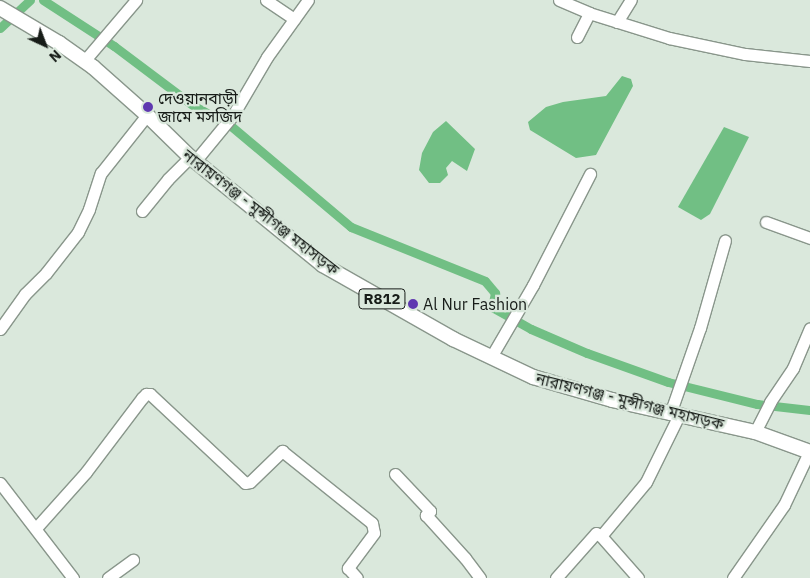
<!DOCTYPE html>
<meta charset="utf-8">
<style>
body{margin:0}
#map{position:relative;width:810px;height:578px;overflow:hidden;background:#dae8dc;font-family:"IBM Plex Sans","Noto Sans Bengali",sans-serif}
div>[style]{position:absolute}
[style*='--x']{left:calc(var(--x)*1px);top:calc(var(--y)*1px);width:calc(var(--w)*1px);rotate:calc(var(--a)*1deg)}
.water>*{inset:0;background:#71bf84}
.canal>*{height:9px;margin:-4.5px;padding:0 4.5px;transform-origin:4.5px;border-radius:4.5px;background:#71bf84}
.roads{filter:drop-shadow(1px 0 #89968b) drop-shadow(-1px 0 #89968b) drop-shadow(0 1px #89968b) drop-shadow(0 -1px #89968b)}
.minor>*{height:11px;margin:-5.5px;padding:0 5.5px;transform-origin:5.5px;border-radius:5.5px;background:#fff}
.major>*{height:14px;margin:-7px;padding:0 7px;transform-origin:7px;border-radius:7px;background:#fff}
.dots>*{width:14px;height:14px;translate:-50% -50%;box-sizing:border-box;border:2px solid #dae8dc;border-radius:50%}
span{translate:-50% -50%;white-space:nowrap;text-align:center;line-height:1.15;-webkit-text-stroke:4.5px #dae8dc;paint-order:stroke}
.shield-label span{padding:1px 4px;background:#dae8dc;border:1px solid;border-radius:4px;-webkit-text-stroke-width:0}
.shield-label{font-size:15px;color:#171c18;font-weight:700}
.poi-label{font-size:16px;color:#171c18}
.left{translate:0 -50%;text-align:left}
.street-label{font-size:16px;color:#171c18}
.north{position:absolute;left:20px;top:20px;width:50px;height:50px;-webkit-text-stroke:4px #dae8dc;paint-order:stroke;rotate:137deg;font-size:14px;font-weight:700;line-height:20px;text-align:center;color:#171c18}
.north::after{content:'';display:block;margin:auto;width:18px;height:22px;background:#171c18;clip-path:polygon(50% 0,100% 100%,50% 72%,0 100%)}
</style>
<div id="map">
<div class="water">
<div style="clip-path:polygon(622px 76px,631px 79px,633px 86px,596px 155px,576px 158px,530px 130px,528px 122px,546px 107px,563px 102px,606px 96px)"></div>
<div style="clip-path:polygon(446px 121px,475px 149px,467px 171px,452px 161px,446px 168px,448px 175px,440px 183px,429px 183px,419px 170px,422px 153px,433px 132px)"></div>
<div style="clip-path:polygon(724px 127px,749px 137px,710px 214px,701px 220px,678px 207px)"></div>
</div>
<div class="canal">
<div style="--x:43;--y:0;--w:85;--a:32.9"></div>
<div style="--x:114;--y:46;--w:100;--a:36.9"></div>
<div style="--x:194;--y:106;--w:42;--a:28.4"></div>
<div style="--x:231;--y:126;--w:157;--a:40.1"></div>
<div style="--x:351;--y:227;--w:144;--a:21.9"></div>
<div style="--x:485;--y:281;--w:16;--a:50"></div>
<div style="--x:495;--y:293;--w:14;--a:102"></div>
<div style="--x:492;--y:307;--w:45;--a:29.4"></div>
<div style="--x:531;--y:329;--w:61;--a:23.2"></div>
<div style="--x:587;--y:353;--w:86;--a:19.7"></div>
<div style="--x:668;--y:382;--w:92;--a:13.9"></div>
<div style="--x:757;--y:404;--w:53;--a:6.5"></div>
<div style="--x:0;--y:28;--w:41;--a:-43"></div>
</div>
<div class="roads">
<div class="minor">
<div style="--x:266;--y:0;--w:34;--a:34"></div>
<div style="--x:559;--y:0;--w:33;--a:23"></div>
<div style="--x:589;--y:13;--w:84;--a:17.4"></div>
<div style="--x:669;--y:38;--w:78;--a:11.9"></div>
<div style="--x:745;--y:54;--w:65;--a:6.1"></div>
<div style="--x:617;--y:22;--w:26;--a:-58"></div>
<div style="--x:577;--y:37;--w:27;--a:-63"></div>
<div style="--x:85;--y:60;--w:79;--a:-49.6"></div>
<div style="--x:196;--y:160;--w:58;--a:-50.6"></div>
<div style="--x:233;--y:115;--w:67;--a:-59.6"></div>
<div style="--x:267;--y:57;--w:70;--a:-54.3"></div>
<div style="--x:142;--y:211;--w:41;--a:-50.9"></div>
<div style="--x:168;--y:179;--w:31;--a:-45"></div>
<div style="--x:766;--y:222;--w:47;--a:20"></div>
<div style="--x:0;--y:329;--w:43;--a:-54.5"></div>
<div style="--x:25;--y:294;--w:30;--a:-45"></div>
<div style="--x:46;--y:273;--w:52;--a:-52"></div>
<div style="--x:78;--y:232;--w:25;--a:-64"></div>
<div style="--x:89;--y:209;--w:38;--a:-72"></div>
<div style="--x:101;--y:173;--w:74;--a:-51.6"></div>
<div style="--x:491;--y:357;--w:83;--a:-59.7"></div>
<div style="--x:533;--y:285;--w:125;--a:-62.8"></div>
<div style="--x:670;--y:414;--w:91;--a:-70.8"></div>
<div style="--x:700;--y:328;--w:91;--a:-74.1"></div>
<div style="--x:755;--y:432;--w:34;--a:-63"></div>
<div style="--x:770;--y:402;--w:41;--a:-55.9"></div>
<div style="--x:793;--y:368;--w:43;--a:-67"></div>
<div style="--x:395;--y:474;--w:51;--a:46.6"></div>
<div style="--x:430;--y:511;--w:6;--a:135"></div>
<div style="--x:426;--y:515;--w:58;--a:47.8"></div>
<div style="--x:465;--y:558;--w:25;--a:53"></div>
<div style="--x:0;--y:483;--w:120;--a:52.5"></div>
<div style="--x:36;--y:528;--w:75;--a:-48.2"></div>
<div style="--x:86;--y:472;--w:93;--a:-52.9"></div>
<div style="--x:142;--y:398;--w:6;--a:-45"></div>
<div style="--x:146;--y:394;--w:4;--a:0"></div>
<div style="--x:150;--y:394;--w:130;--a:43.1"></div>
<div style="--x:245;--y:483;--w:5;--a:-11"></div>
<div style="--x:250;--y:482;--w:45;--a:-44.1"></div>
<div style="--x:282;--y:451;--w:115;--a:38.7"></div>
<div style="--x:372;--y:523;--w:10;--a:79"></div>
<div style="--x:374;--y:533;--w:44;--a:126.6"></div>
<div style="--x:348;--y:568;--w:13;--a:48"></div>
<div style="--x:108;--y:578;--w:31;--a:-36"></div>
<div style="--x:556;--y:578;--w:60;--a:-48.4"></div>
<div style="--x:596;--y:533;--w:6;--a:31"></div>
<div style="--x:638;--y:578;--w:56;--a:-131.4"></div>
<div style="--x:601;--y:536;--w:70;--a:-50.2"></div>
<div style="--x:646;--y:482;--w:75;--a:-63.8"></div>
<div style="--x:733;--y:578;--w:89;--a:-55.1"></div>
<div style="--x:784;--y:505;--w:59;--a:-64.7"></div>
</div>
<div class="major">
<div style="--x:0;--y:8;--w:69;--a:30.7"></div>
<div style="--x:59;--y:43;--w:42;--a:35.2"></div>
<div style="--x:93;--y:67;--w:72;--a:41.6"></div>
<div style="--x:147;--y:115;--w:60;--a:44.3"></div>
<div style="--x:190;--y:157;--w:171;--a:39.1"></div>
<div style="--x:323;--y:265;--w:150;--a:29.6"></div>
<div style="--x:453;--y:339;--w:89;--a:25.4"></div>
<div style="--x:533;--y:377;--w:82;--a:16.2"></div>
<div style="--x:612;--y:400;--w:147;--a:12.6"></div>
<div style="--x:755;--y:432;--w:59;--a:20"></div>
</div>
</div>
<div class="dots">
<div style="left:148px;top:107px;background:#5f38b0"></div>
<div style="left:413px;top:304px;background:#5f38b0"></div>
</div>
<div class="shield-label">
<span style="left:382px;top:299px">R812</span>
</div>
<div class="poi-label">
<span class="left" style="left:158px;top:107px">দেওয়ানবাড়ী<br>জামে মসজিদ</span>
<span class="left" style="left:423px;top:304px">Al Nur Fashion</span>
</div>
<div class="street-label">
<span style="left:261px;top:212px;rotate:38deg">নারায়ণগঞ্জ - মুন্সীগঞ্জ মহাসড়ক</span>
<span style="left:630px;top:401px;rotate:14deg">নারায়ণগঞ্জ - মুন্সীগঞ্জ মহাসড়ক</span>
</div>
<div class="north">N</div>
</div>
